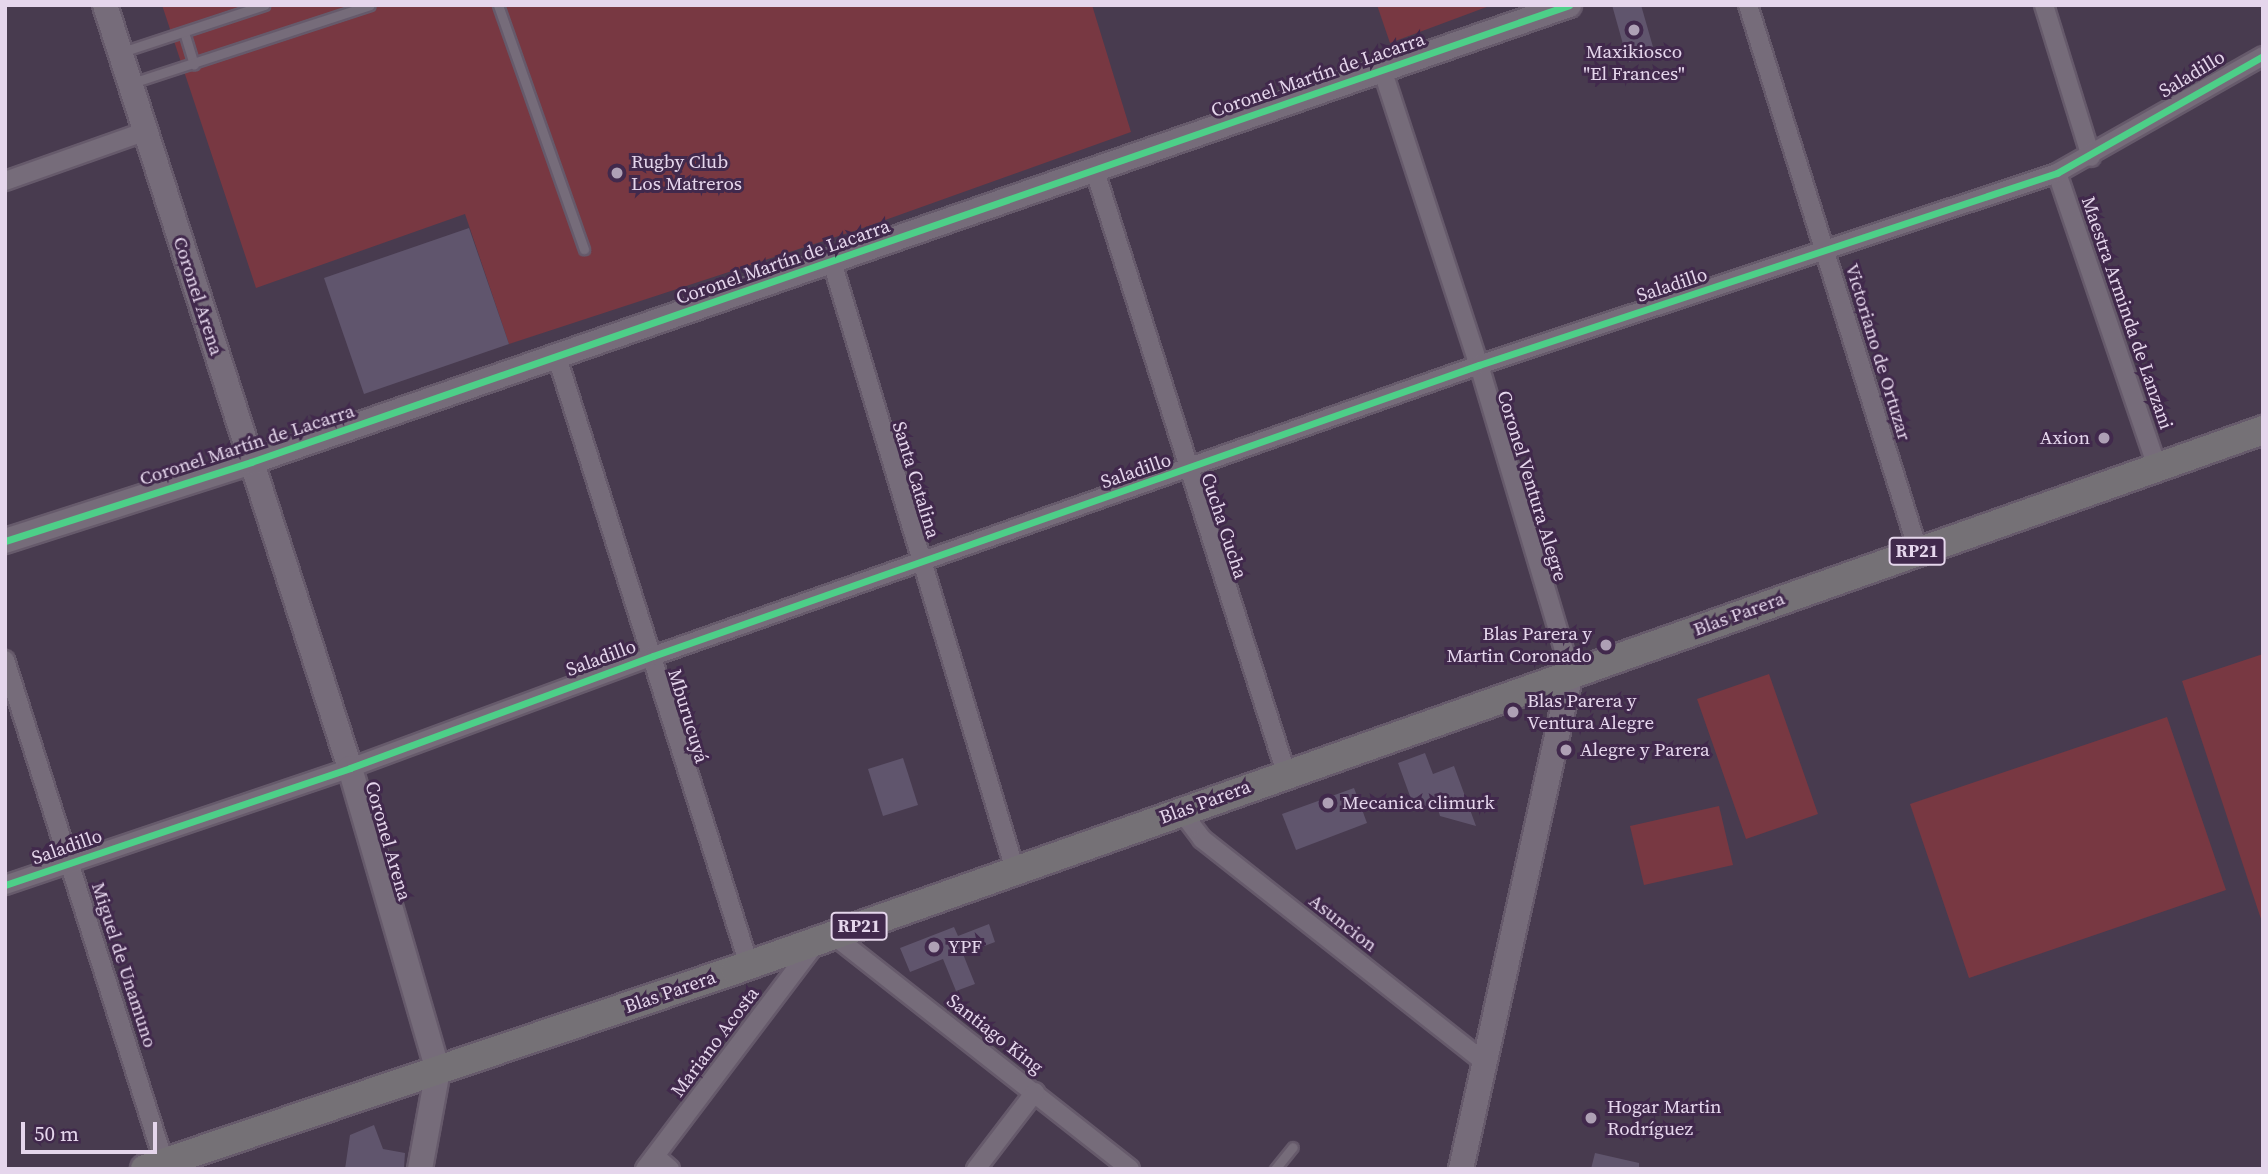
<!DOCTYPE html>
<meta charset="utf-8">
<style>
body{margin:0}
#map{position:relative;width:2268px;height:1174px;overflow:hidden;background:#483b4f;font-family:"Source Serif 4",serif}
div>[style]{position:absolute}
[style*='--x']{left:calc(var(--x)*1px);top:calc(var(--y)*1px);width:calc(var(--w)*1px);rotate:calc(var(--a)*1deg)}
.green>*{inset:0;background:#783842}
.building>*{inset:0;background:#60556d}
.roads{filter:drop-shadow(2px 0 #665a6b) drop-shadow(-2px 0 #665a6b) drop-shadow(0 2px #665a6b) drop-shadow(0 -2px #665a6b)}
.lane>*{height:9px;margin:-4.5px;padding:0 4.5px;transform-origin:4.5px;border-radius:4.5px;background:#766c7a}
.street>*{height:18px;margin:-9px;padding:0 9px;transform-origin:9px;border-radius:9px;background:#766c7a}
.secondary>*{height:24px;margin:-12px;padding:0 12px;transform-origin:12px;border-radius:12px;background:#766c7a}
.primary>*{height:28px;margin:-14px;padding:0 14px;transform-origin:14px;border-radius:14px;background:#757176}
.cycleway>*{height:7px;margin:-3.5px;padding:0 3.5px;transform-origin:3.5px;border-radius:3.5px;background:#4dcf88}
.dots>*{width:19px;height:19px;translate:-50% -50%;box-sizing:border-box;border:4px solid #41294c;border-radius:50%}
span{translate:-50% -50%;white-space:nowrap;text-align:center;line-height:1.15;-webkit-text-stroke:6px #41294c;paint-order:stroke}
.shield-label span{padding:2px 5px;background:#41294c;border:2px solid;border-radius:5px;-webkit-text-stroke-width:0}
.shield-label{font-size:18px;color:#e5d6ec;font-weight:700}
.poi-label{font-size:19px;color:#e5d6ec}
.left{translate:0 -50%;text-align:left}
.right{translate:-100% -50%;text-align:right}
.street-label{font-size:19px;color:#e5d6ec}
.frame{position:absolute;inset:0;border:7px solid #e5d6ec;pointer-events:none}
.scale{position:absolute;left:21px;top:1122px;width:136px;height:32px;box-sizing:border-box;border:4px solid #e5d6ec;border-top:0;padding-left:9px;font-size:21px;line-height:24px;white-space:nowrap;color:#e5d6ec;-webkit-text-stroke:5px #41294c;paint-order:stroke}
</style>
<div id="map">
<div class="green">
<div style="clip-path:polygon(162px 5px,1092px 5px,1131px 132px,860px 229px,509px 344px,465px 214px,256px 288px)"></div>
<div style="clip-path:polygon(1377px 5px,1492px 5px,1390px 43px)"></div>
<div style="clip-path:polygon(2263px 654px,2263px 918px,2261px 919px,2182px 681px)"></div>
<div style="clip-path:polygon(1769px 674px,1818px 814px,1746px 839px,1697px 699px)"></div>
<div style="clip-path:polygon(2167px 717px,2226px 890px,1969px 978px,1910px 804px)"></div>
<div style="clip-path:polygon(1719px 806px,1733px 865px,1644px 885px,1630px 826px)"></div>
</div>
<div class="building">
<div style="clip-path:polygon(1612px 5px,1641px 5px,1655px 54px,1628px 62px)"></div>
<div style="clip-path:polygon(469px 228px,509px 344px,364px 394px,324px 278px)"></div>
<div style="clip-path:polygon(1425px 753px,1433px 774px,1454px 766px,1476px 826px,1440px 816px,1436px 803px,1415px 810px,1398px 763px)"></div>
<div style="clip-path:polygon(903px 758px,918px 805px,883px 816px,868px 769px)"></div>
<div style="clip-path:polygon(1354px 788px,1367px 823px,1296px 850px,1282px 814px)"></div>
<div style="clip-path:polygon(989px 924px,995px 942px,963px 954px,975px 984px,956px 991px,943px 959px,910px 972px,900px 948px,954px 927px,958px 936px)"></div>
<div style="clip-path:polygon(374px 1125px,383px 1149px,405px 1153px,404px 1168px,345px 1169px,350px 1135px)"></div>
<div style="clip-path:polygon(1595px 1153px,1639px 1163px,1639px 1169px,1591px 1169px)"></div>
</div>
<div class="roads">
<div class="lane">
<div style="--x:498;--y:5;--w:259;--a:70.6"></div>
<div style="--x:184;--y:32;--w:34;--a:73"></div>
<div style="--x:122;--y:52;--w:150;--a:-18.3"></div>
<div style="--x:132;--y:83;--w:250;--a:-18.1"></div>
<div style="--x:1275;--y:1169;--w:28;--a:-51"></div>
</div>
<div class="street">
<div style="--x:1748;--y:5;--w:571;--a:72.68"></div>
<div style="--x:2044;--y:5;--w:159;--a:72.8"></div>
<div style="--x:1382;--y:69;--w:311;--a:71.9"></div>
<div style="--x:1479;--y:365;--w:321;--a:73.4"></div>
<div style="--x:1094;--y:168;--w:635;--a:72.39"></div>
<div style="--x:2057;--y:173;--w:310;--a:71.2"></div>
<div style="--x:5;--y:181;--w:150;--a:-19.5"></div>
<div style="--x:832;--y:262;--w:635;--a:73.25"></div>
<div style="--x:557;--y:357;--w:638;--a:72.47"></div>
<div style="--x:5;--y:660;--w:527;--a:72.43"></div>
<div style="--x:1181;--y:811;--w:35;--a:53"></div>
<div style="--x:1202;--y:839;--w:362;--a:38.3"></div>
<div style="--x:5;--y:885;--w:364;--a:-18.7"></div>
<div style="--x:350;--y:768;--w:323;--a:-20.3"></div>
<div style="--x:653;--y:656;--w:876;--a:-19.41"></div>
<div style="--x:1479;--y:365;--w:609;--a:-18.38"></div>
<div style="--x:2057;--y:173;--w:237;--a:-29.6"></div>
<div style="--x:833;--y:935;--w:378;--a:38.2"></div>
<div style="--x:655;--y:1156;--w:20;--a:41"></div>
<div style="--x:645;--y:1169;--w:283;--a:-52.9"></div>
<div style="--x:976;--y:1169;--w:97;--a:-52.5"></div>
</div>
<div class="secondary">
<div style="--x:105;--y:5;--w:801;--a:72.2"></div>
<div style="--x:350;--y:768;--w:315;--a:73.8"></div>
<div style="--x:438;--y:1070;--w:101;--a:100.3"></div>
<div style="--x:5;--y:541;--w:258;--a:-17.8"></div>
<div style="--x:251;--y:462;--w:1395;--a:-19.12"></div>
<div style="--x:1461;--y:1169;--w:508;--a:-77.5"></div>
</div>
<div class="primary">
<div style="--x:145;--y:1169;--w:623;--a:-18.64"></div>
<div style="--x:735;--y:970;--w:1621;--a:-19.46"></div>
</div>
</div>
<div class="cycleway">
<div style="--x:5;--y:541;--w:258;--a:-17.8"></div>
<div style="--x:251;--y:462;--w:1395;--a:-19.12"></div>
<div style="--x:5;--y:885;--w:364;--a:-18.7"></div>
<div style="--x:350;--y:768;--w:323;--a:-20.3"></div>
<div style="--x:653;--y:656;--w:876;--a:-19.41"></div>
<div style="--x:1479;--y:365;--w:609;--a:-18.38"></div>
<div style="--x:2057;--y:173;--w:237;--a:-29.6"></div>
</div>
<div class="dots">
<div style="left:1634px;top:30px;background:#aea0b5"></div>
<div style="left:617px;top:173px;background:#aea0b5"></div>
<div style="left:2104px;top:438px;background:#aea0b5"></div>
<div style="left:1606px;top:645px;background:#aea0b5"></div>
<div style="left:1513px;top:712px;background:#aea0b5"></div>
<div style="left:1566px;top:750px;background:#aea0b5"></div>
<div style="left:1328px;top:803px;background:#aea0b5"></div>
<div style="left:934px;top:947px;background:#aea0b5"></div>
<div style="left:1591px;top:1118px;background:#aea0b5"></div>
</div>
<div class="shield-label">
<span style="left:1917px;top:551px">RP21</span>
<span style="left:859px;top:926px">RP21</span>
</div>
<div class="poi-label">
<span style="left:1634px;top:63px">Maxikiosco<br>"El Frances"</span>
<span class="left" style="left:631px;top:173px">Rugby Club<br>Los Matreros</span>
<span class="right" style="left:2090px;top:438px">Axion</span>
<span class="right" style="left:1592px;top:645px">Blas Parera y<br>Martin Coronado</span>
<span class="left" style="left:1527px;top:712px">Blas Parera y<br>Ventura Alegre</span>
<span class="left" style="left:1580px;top:750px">Alegre y Parera</span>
<span class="left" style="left:1342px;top:803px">Mecanica climurk</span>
<span class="left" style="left:948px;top:947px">YPF</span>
<span class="left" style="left:1607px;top:1118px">Hogar Martin<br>Rodríguez</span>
</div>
<div class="street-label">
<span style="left:2192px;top:74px;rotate:-31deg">Saladillo</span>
<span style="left:1318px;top:75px;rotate:-19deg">Coronel Martín de Lacarra</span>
<span style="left:783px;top:262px;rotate:-19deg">Coronel Martín de Lacarra</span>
<span style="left:1672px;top:285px;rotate:-18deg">Saladillo</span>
<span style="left:198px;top:296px;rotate:72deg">Coronel Arena</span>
<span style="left:2127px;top:313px;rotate:71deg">Maestra Arminda de Lanzani</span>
<span style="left:1878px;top:352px;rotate:73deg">Victoriano de Ortuzar</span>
<span style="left:247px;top:445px;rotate:-18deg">Coronel Martín de Lacarra</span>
<span style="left:1136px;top:471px;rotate:-19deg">Saladillo</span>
<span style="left:916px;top:480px;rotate:73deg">Santa Catalina</span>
<span style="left:1532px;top:486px;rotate:73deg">Coronel Ventura Alegre</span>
<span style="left:1224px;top:526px;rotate:72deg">Cucha Cucha</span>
<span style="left:1739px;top:614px;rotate:-20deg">Blas Parera</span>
<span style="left:601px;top:658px;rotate:-20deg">Saladillo</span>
<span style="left:688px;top:716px;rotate:73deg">Mburucuyá</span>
<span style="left:1205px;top:802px;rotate:-20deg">Blas Parera</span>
<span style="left:388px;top:841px;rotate:74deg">Coronel Arena</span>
<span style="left:67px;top:847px;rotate:-19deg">Saladillo</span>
<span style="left:1343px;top:923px;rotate:38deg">Asuncion</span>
<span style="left:124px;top:965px;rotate:72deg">Miguel de Unamuno</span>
<span style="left:670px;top:992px;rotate:-19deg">Blas Parera</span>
<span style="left:995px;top:1034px;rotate:38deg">Santiago King</span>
<span style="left:715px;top:1042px;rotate:-53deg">Mariano Acosta</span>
</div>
<div class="frame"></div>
<div class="scale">50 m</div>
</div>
